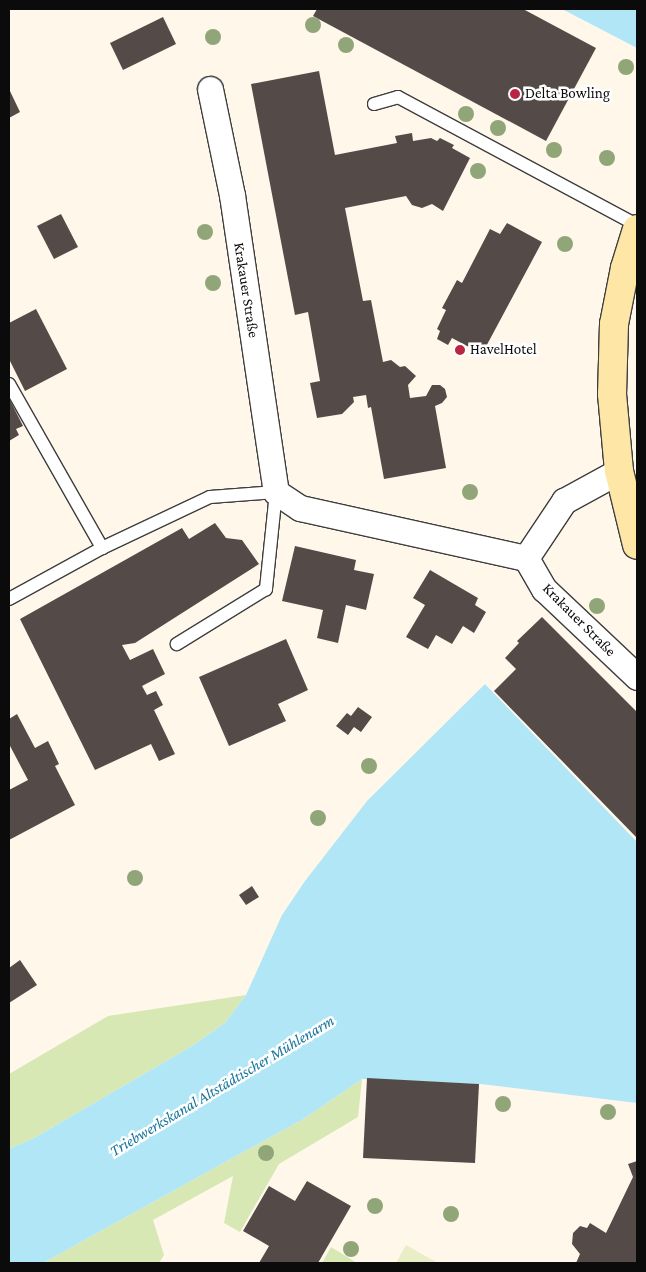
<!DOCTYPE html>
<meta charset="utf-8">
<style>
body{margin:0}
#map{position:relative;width:646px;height:1272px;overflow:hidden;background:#fff8ea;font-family:"Crimson Pro",serif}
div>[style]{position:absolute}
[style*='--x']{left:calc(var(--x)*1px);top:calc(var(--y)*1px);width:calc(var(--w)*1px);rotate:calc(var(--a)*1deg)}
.green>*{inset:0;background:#d7e8b5}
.pitch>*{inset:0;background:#e8efc7}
.water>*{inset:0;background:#b0e6f5}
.building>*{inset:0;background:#544b48}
.roads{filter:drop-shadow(1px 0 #3e3e3e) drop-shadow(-1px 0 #3e3e3e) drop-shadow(0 1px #3e3e3e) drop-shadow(0 -1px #3e3e3e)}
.lane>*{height:12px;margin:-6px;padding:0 6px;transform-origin:6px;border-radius:6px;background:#fff}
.street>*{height:25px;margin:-12.5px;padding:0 12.5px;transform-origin:12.5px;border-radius:12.5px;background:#fff}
.secondary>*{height:28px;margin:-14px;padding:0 14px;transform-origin:14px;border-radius:14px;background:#fee7a6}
.trees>*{width:16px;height:16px;margin:-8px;border-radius:50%;background:#90a679}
.dots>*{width:14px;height:14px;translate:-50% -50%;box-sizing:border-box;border:2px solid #fff;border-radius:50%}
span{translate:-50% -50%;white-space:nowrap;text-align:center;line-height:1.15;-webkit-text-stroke:5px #fff;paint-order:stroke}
.poi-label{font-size:15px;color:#0b0b0b}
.left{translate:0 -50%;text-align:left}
.street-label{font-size:15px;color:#0b0b0b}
.water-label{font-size:16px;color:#17769b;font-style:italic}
.frame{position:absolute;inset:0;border:10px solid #0b0b0b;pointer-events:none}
</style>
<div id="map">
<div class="green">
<div style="clip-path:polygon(246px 995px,225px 1023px,192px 1046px,34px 1138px,9px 1149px,9px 1074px,108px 1016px)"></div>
<div style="clip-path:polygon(362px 1079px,358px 1117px,279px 1164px,240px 1232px,224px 1223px,233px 1176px,153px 1220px,164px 1255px,159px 1263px,43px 1263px,305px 1118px)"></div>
<div style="clip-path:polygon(331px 1247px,357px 1263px,322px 1263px)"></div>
</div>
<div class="pitch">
<div style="clip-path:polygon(406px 1245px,438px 1263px,396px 1263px)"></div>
</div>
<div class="water">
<div style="clip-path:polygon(562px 9px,637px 9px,637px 48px)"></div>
<div style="clip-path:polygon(485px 684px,637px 842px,637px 1103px,481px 1084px,362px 1079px,305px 1118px,43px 1263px,9px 1263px,9px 1149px,34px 1138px,192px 1046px,225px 1023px,246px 995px,282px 915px,305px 881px,367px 801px)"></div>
</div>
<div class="building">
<div style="clip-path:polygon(317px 9px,523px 9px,596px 48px,546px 141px,313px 16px)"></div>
<div style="clip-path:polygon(163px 17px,176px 44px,123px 70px,110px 43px)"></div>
<div style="clip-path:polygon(319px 71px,335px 155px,397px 143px,395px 136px,412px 133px,413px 141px,431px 138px,437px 141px,440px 138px,454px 145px,452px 148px,470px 158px,443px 211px,432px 204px,422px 208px,412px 205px,406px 196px,345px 208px,363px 301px,371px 300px,383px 362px,391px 360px,400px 367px,405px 366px,416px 376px,408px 385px,410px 398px,426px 396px,432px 385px,440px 385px,445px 389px,447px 397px,442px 403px,435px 406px,446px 468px,384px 479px,371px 407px,368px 408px,366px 395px,353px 397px,354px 402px,342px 414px,317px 418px,310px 383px,320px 381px,308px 312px,295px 315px,251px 84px)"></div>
<div style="clip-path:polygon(9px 89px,20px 112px,9px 118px)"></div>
<div style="clip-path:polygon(61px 214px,78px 247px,54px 259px,37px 226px)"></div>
<div style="clip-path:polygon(507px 223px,542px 242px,482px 354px,452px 338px,448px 345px,437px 339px,440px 331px,437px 329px,446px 310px,442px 308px,457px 280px,462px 283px,490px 229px,500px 234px)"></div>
<div style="clip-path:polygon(36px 309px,67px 369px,25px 391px,9px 359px,9px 323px)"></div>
<div style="clip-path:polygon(9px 398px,23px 426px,16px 429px,19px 435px,9px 441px)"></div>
<div style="clip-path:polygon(215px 523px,226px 538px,242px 540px,259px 564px,135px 643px,122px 645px,130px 660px,153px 649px,165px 674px,142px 686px,147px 695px,156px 691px,163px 705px,154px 710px,175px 754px,159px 761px,151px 744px,95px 770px,20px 619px,182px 528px,189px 539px)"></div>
<div style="clip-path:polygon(295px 546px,356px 560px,354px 570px,374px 574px,366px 610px,346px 605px,338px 643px,317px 638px,323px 610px,282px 601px)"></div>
<div style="clip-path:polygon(430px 570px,478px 598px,475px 605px,486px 612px,474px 633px,463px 626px,452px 644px,436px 635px,428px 649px,406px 637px,425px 605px,413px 598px)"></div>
<div style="clip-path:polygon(542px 617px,637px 712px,637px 838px,494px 691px,516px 669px,505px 658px,519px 643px,517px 641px)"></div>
<div style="clip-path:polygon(286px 639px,308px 690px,278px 704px,286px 721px,229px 746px,199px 677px)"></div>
<div style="clip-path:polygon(358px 707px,372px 717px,361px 732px,354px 727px,348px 735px,336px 726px,347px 713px,351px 716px)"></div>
<div style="clip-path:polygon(17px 714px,35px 748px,48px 741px,59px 764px,55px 766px,75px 805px,9px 840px,9px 790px,28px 780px,9px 744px,9px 719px)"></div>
<div style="clip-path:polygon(252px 886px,259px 897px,246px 905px,239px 895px)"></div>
<div style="clip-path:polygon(20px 960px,37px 985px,9px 1003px,9px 968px)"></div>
<div style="clip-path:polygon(367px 1078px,479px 1084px,475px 1163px,363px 1158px)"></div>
<div style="clip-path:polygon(637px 1161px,637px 1263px,576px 1263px,580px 1254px,572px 1244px,573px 1233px,580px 1226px,587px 1228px,590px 1223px,606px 1233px,633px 1177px,628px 1164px)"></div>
<div style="clip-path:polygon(307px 1181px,351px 1206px,318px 1263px,259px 1263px,269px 1246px,243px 1231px,269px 1186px,295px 1201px)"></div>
</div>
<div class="roads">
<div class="lane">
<div style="--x:374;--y:104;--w:25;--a:-16"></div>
<div style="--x:398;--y:97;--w:271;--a:28.2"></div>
<div style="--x:9;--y:384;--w:189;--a:60.4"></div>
<div style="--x:9;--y:599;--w:106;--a:-28.7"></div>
<div style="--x:102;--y:548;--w:119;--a:-25.3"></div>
<div style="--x:210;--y:497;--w:66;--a:-4.3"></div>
<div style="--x:276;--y:492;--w:98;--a:95.9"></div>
<div style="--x:266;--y:589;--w:105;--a:148.3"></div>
</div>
<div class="street">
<div style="--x:210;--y:89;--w:108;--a:78.3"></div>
<div style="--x:232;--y:195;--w:300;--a:81.6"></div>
<div style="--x:276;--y:492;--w:29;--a:34"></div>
<div style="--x:300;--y:508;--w:231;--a:12.5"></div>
<div style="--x:526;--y:558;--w:36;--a:60"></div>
<div style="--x:544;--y:589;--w:128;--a:43.4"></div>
<div style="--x:526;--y:558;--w:69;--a:-56.3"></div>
<div style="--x:564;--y:501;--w:63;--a:-28.6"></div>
</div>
<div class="secondary">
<div style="--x:637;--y:229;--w:41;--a:107.1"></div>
<div style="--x:625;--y:268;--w:57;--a:101.1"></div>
<div style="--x:614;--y:324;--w:70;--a:91.6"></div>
<div style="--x:612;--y:394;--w:77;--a:84.8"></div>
<div style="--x:619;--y:471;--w:76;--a:76.3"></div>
</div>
</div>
<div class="trees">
<div style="left:313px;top:25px"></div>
<div style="left:213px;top:37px"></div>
<div style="left:346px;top:45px"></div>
<div style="left:626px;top:67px"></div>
<div style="left:466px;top:114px"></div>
<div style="left:498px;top:128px"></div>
<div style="left:554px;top:150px"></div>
<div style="left:607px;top:158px"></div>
<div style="left:478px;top:171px"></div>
<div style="left:205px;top:232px"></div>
<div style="left:565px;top:244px"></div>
<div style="left:213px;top:283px"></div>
<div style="left:470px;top:492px"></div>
<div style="left:597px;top:606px"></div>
<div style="left:369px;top:766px"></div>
<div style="left:318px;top:818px"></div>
<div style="left:135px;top:878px"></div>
<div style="left:503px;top:1104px"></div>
<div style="left:608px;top:1112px"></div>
<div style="left:266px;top:1153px"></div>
<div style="left:375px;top:1206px"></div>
<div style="left:451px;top:1214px"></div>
<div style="left:351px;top:1249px"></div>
</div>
<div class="dots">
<div style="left:515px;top:94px;background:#ba2544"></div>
<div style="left:460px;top:350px;background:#ba2544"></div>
</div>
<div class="poi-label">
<span class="left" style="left:525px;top:94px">Delta Bowling</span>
<span class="left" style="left:470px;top:350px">HavelHotel</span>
</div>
<div class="street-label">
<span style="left:246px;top:290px;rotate:81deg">Krakauer Straße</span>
<span style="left:579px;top:620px;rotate:45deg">Krakauer Straße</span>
</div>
<div class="water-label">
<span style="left:222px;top:1086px;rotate:-31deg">Triebwerkskanal Altstädtischer Mühlenarm</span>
</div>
<div class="frame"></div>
</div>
